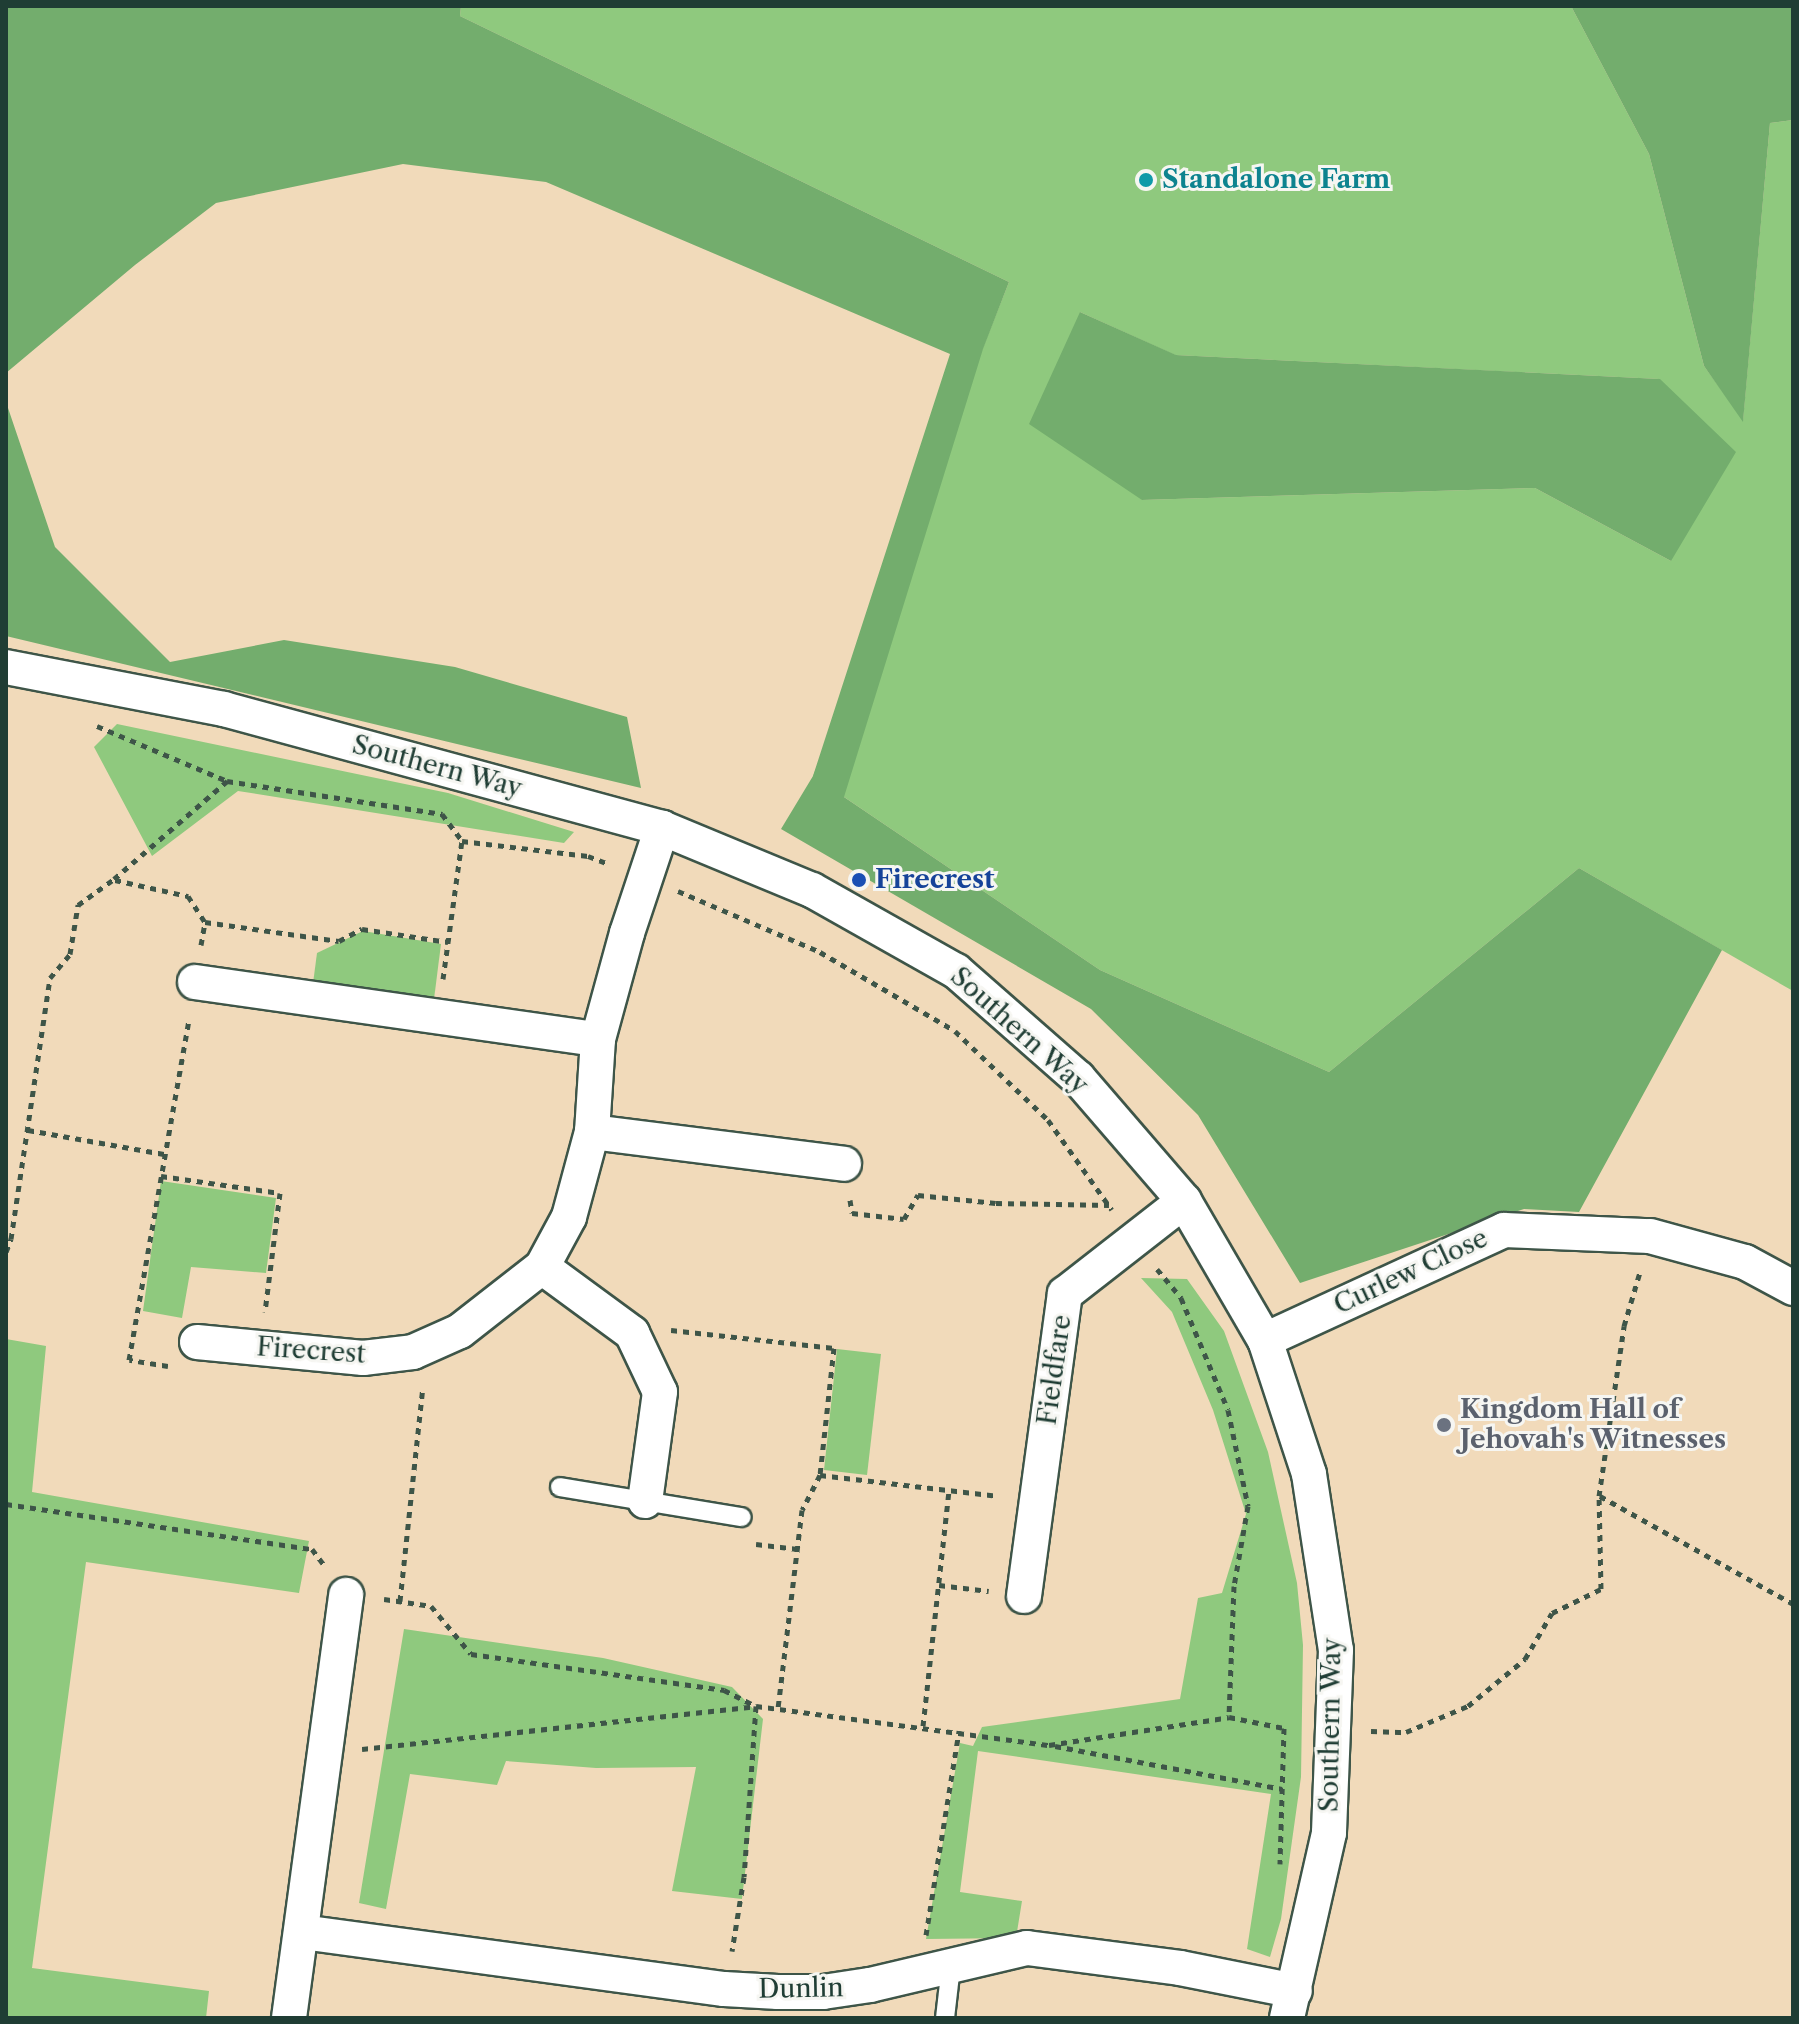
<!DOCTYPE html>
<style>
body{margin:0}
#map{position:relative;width:1799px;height:2024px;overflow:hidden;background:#f1daba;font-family:"Libre Caslon Text",serif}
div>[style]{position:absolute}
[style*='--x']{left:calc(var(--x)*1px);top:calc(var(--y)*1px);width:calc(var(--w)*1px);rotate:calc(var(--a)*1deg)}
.green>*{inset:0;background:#8fc97e}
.forest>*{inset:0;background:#73ad6d}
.path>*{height:5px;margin-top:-2.5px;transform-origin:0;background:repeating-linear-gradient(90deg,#3e5548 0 6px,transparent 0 12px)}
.roads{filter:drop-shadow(2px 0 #3e5548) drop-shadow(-2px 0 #3e5548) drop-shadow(0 2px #3e5548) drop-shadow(0 -2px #3e5548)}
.service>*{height:18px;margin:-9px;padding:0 9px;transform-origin:9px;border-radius:9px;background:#fff}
.minor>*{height:34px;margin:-17px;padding:0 17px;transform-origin:17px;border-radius:17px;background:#fff}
.dots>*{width:22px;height:22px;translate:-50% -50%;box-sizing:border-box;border:4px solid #f6f6f2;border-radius:50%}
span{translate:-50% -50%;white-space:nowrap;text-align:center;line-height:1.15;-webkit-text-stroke:6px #f6f6f2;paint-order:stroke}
.culture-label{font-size:26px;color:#0d838f;font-weight:700}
.left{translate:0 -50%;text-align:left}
.street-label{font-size:26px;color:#1f3d34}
.transit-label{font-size:26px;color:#164399;font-weight:700}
.worship-label{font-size:26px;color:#5b616d;font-weight:700}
.frame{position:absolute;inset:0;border:8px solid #1f3d34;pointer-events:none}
</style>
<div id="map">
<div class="green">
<div style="clip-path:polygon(evenodd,461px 6px,1571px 6px,1649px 154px,1704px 366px,1743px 420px,1770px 123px,1793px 120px,1793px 991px,1579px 868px,1329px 1072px,1100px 970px,813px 776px,1009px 282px,460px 16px,461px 6px,1080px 312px,1175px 355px,1659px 379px,1671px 561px,1535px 488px,1142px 500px,1080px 312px)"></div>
<div style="clip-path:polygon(117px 724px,448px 793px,574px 832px,564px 843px,238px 791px,152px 856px,94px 747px)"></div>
<div style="clip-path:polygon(363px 931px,441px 944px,433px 1007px,312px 991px,317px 953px)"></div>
<div style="clip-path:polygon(161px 1181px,276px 1198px,266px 1273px,191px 1267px,182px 1318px,143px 1311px)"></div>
<div style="clip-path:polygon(1141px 1278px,1187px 1279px,1224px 1331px,1268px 1452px,1297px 1583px,1303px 1645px,1301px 1777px,1281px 1919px,1270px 1957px,1247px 1949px,1271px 1794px,978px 1751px,960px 1892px,1022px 1901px,1016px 1938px,926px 1939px,960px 1743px,973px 1746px,982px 1727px,1180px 1699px,1198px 1598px,1222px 1593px,1246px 1514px,1213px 1410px,1172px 1312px)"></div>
<div style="clip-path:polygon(6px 1339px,46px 1346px,32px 1492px,309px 1541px,299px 1593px,86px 1562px,32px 1968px,209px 1991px,206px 2018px,6px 2018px)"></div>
<div style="clip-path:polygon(837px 1349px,881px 1354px,867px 1475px,824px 1470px)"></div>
<div style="clip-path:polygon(404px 1629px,603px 1658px,732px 1687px,763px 1719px,742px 1899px,672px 1891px,696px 1767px,596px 1768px,506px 1761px,497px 1785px,410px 1774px,386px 1909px,359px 1903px)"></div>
</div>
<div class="forest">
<div style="clip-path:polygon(6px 6px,461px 6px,460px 16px,1009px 282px,983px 349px,844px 797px,1100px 970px,1329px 1072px,1579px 868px,1722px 950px,1579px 1212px,1524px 1209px,1300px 1283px,1198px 1115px,1091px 1009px,781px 829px,813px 776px,950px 354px,546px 182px,403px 164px,216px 203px,135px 265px,6px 373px)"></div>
<div style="clip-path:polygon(1571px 6px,1793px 6px,1793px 120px,1770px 123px,1743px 422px,1704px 366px,1649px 154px)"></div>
<div style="clip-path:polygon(1080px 312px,1176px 355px,1660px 379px,1736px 452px,1671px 561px,1535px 488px,1142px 500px,1029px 424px)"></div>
<div style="clip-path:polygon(6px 402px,55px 547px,170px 662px,284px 640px,455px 667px,627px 717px,641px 788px,6px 636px)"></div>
</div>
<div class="path">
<div style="--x:97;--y:726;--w:141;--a:22.9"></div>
<div style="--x:227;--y:781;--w:218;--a:8.7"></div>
<div style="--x:442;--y:814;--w:34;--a:53"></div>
<div style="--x:462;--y:841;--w:127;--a:6.8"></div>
<div style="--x:588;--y:856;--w:22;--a:21"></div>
<div style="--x:115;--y:880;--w:75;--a:12.4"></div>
<div style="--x:188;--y:896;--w:31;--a:57"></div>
<div style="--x:205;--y:922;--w:135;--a:8.1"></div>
<div style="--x:339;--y:941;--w:26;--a:-28"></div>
<div style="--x:362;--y:929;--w:87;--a:8.6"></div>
<div style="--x:678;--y:891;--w:155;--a:23.2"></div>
<div style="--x:820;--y:952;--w:156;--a:30.3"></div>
<div style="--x:955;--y:1031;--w:129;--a:43.7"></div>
<div style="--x:1048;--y:1120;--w:110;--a:54.6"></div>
<div style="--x:201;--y:945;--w:23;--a:-80"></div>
<div style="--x:443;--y:979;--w:139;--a:-82.2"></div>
<div style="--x:28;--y:1130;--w:138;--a:10"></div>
<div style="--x:161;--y:1176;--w:120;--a:8.1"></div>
<div style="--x:280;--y:1193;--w:120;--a:97.2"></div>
<div style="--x:850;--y:1200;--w:13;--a:81"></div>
<div style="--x:852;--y:1213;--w:52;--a:6.6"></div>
<div style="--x:904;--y:1219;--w:28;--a:-60"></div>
<div style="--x:918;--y:1195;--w:78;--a:5.9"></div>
<div style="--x:996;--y:1203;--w:113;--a:1"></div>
<div style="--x:6;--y:1252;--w:14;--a:-69"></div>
<div style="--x:11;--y:1239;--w:264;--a:-81.5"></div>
<div style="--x:50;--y:978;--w:31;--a:-50"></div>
<div style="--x:70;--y:954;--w:50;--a:-80.7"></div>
<div style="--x:78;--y:905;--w:44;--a:-35.8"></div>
<div style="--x:114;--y:879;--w:150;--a:-40.9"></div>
<div style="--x:1157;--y:1269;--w:38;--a:50"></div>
<div style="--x:1181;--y:1298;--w:121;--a:67.2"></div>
<div style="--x:1228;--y:1410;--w:98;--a:78.2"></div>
<div style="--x:1248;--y:1506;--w:81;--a:99.9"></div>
<div style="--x:1234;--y:1586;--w:131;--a:92.2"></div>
<div style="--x:1229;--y:1717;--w:56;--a:11.3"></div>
<div style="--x:1284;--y:1728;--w:136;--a:91.7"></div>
<div style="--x:671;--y:1330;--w:164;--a:6.3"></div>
<div style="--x:834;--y:1348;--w:128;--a:96.3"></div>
<div style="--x:820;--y:1475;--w:39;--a:117"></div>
<div style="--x:802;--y:1510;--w:200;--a:96.9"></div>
<div style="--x:168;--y:1366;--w:39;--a:-171"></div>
<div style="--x:129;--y:1360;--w:347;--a:-80"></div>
<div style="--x:820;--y:1475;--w:180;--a:6.7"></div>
<div style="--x:1600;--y:1496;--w:221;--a:29.2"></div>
<div style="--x:6;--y:1504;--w:309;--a:8.4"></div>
<div style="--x:312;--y:1549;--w:21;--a:53"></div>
<div style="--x:756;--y:1544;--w:42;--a:6.8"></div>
<div style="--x:939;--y:1585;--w:50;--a:6.8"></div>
<div style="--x:384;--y:1599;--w:48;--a:8.5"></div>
<div style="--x:431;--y:1606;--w:62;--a:50.2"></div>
<div style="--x:471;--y:1654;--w:256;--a:8.1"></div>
<div style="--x:724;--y:1690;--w:36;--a:27"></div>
<div style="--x:756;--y:1706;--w:296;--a:7.6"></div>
<div style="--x:1049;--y:1745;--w:182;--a:-8.8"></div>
<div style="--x:400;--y:1601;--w:215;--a:-83.9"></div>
<div style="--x:923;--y:1726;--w:236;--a:-83.7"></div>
<div style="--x:1371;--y:1731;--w:35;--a:2"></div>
<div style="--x:1406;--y:1732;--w:67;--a:-22.8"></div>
<div style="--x:1468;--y:1706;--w:74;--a:-39.5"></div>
<div style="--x:1525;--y:1659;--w:53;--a:-59.6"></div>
<div style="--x:1552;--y:1613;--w:55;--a:-26.1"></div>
<div style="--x:1601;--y:1589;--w:93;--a:-91.2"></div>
<div style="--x:1599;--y:1496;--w:172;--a:-81.6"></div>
<div style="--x:1624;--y:1326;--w:56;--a:-73.5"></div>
<div style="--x:1055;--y:1746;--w:231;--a:10.7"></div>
<div style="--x:362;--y:1749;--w:396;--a:-6.2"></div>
<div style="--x:756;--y:1706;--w:171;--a:94"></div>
<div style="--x:744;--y:1877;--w:75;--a:99.2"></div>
<div style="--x:926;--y:1935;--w:207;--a:-80.8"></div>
</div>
<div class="roads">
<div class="service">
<div style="--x:560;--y:1487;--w:184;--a:9.4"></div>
<div style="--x:945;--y:2018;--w:52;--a:-83.4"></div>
</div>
<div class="minor">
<div style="--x:6;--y:667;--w:222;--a:10.9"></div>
<div style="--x:224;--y:709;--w:454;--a:15.2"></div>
<div style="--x:662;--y:828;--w:162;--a:22.5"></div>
<div style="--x:812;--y:890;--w:165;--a:29.4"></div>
<div style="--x:956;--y:971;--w:162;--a:41.3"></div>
<div style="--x:1078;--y:1078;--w:162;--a:49.2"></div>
<div style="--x:1184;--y:1201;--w:161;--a:59.8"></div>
<div style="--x:1265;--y:1340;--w:141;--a:71.8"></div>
<div style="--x:1309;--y:1474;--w:178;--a:81.3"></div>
<div style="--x:1336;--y:1650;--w:183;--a:92.2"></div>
<div style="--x:1329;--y:1833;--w:190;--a:102.8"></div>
<div style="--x:195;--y:982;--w:407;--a:8.1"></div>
<div style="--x:592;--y:1132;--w:254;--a:7.2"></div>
<div style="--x:542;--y:1267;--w:112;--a:36.3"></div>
<div style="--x:632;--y:1333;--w:65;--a:64.6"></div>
<div style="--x:660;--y:1392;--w:110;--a:97.8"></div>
<div style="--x:1265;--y:1340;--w:263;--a:-24.7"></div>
<div style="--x:1504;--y:1230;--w:146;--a:2.4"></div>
<div style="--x:1650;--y:1236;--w:98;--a:15.3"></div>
<div style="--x:1745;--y:1262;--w:55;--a:28.4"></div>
<div style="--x:197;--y:1342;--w:167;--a:5.5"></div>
<div style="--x:363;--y:1358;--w:50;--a:-6.8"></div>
<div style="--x:413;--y:1352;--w:51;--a:-24.1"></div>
<div style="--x:460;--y:1331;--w:104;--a:-38"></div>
<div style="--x:542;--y:1267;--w:57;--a:-61.6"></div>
<div style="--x:569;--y:1217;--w:88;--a:-74.9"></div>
<div style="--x:592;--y:1132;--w:93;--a:-86.3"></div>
<div style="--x:598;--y:1039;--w:110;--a:-74.7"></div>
<div style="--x:627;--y:933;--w:111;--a:-71.6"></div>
<div style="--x:1024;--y:1596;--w:305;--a:-82.3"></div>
<div style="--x:1065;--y:1294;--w:151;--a:-38"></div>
<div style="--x:302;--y:1932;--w:426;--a:7.7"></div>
<div style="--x:724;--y:1989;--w:54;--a:3.2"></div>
<div style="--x:778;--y:1992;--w:45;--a:0"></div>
<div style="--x:823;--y:1992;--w:48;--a:-8.5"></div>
<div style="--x:870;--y:1985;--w:161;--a:-13.3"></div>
<div style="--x:1027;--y:1948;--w:154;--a:7.4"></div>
<div style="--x:1180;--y:1968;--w:117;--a:11.3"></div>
<div style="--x:289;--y:2018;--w:427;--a:-82.3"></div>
</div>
</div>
<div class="dots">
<div style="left:1146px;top:180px;background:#0f9aa8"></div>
<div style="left:859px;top:880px;background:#1a4fb4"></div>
<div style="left:1444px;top:1425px;background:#6b7280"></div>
</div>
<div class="culture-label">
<span class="left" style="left:1162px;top:180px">Standalone Farm</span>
</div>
<div class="street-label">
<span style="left:437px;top:767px;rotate:15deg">Southern Way</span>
<span style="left:1019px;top:1031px;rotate:42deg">Southern Way</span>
<span style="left:1411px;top:1272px;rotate:-25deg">Curlew Close</span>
<span style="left:311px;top:1351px;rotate:4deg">Firecrest</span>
<span style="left:1055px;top:1370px;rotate:-82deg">Fieldfare</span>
<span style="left:1331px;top:1725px;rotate:-89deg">Southern Way</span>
<span style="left:801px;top:1989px;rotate:-1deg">Dunlin</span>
</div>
<div class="transit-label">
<span class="left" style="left:875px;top:880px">Firecrest</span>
</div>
<div class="worship-label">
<span class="left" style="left:1460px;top:1425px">Kingdom Hall of<br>Jehovah's Witnesses</span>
</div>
<div class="frame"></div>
</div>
